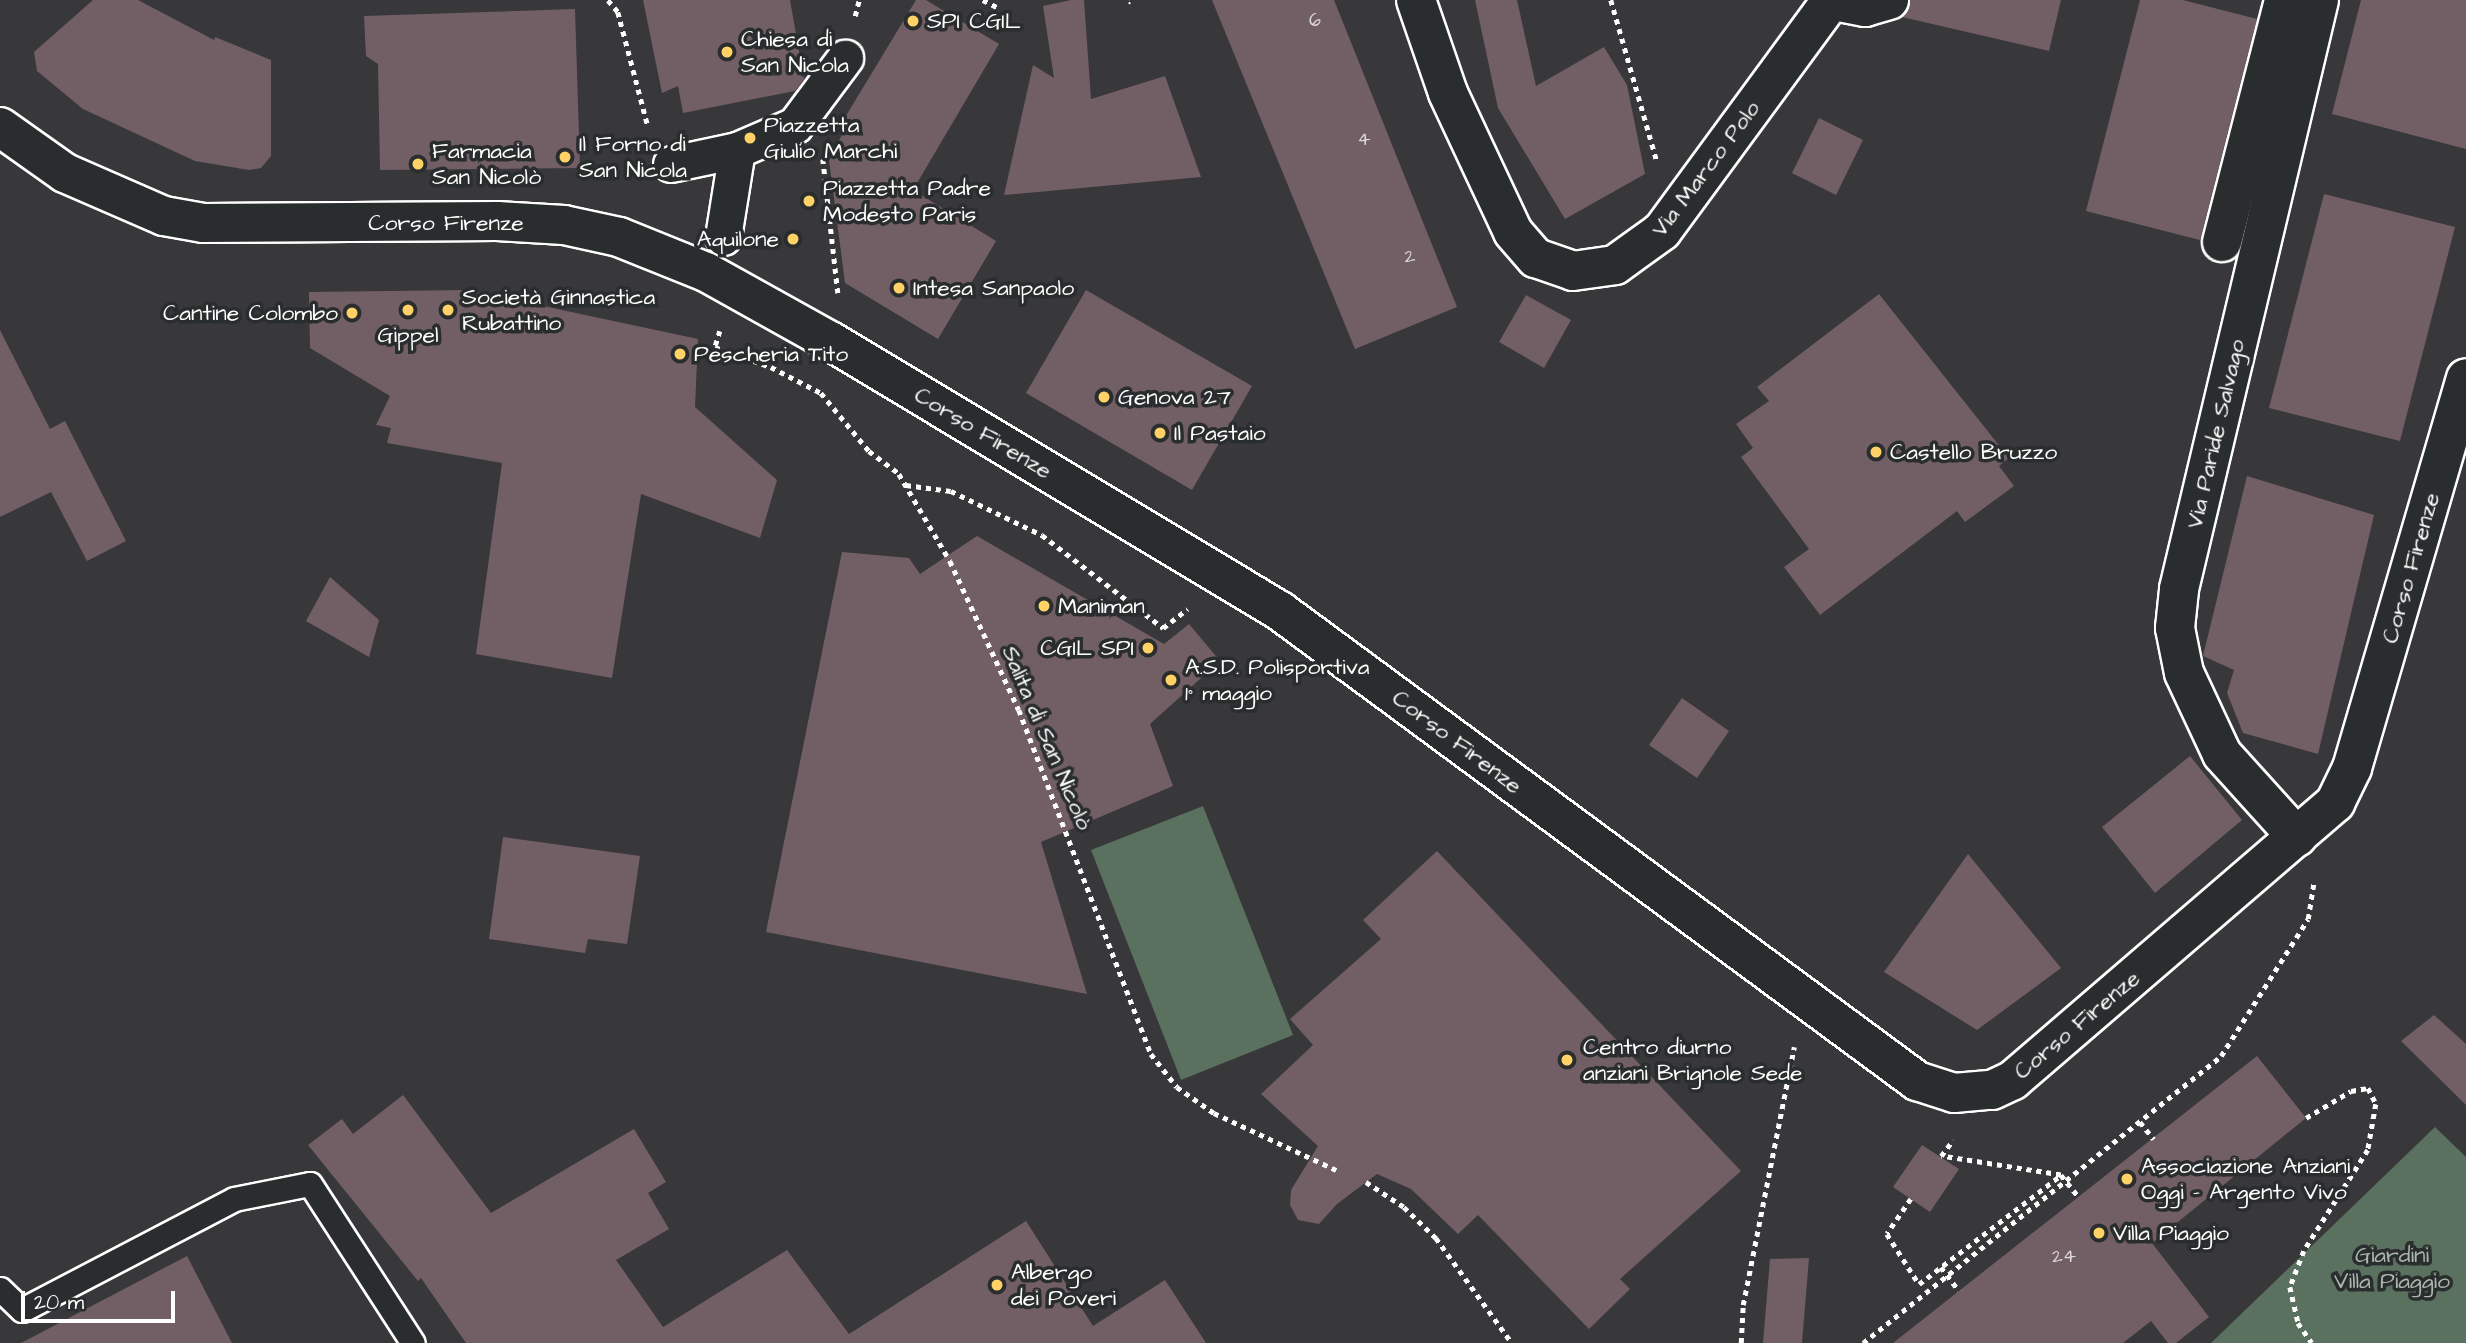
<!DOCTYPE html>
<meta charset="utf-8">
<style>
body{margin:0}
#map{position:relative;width:2466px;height:1343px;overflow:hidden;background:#383739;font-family:"Architects Daughter",sans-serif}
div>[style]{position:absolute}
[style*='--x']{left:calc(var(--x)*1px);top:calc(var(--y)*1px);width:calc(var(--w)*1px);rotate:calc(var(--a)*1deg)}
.green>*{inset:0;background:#59715e}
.building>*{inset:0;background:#725f66}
.path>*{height:4.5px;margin-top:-2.25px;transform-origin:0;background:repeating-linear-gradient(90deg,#fff 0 5px,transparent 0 10px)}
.roads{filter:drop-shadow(2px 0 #fff) drop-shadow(-2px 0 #fff) drop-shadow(0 2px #fff) drop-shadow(0 -2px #fff)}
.service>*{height:23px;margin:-11.5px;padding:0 11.5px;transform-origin:11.5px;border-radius:11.5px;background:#2a2d2e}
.pedestrian>*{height:35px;margin:-17.5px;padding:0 17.5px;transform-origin:17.5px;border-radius:17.5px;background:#2a2d2e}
.minor>*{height:38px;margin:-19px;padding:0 19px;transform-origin:19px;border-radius:19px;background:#2a2d2e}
.tertiary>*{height:38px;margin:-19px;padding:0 19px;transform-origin:19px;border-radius:19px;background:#2a2d2e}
.rail>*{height:8px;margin-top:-4px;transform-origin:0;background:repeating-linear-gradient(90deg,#2a2d2e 0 16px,#fff 0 32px);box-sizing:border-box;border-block:2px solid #fff}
.path-bridge>*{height:4.5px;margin-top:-2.25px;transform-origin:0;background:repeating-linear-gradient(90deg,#fff 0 5px,transparent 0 10px)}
.dots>*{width:19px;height:19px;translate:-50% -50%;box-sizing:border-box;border:4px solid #2a2d2e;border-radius:50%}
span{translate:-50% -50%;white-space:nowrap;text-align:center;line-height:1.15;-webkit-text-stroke:7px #2a2d2e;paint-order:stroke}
.number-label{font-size:19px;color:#dcd7d9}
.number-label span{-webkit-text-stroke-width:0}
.poi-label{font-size:23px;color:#fff}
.left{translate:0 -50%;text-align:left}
.right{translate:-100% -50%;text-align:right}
.street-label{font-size:23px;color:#fff}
.park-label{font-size:23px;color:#acb8ae}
.scale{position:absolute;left:21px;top:1291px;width:154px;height:32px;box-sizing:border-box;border:4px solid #fff;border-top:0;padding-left:9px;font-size:21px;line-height:24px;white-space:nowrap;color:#fff;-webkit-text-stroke:5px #2a2d2e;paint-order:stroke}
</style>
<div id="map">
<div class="green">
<div style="clip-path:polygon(1203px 806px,1293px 1035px,1181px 1080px,1091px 850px)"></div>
<div style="clip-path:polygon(2435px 1127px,2466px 1157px,2466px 1343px,2211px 1343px)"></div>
</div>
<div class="building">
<div style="clip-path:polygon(93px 0,138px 0,214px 40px,215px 37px,271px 60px,271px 156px,261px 168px,249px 170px,195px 161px,83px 109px,37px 71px,34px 52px)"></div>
<div style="clip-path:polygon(643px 0,790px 0,804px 79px,795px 91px,683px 113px,678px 86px,662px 93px)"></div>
<div style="clip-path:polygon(916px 0,926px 0,999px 44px,913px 190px,996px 241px,938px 339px,845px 283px,829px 160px,846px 127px,841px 124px)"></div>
<div style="clip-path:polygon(1071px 0,1084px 0,1091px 99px,1165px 76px,1201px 177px,1004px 195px,1033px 65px,1054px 78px,1043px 6px)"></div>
<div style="clip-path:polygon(1212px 0,1334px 0,1457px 307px,1355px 349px)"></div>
<div style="clip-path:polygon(1475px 0,1517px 0,1536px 86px,1604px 47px,1627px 85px,1645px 174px,1565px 219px,1498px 108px)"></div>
<div style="clip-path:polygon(1910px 0,2061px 0,2049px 51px,1902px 17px)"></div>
<div style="clip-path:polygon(2140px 0,2183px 0,2257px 19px,2200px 240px,2086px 211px)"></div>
<div style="clip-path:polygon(2361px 0,2466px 0,2466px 149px,2332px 114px)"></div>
<div style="clip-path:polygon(575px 9px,580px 168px,380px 170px,378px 64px,366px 56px,364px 16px)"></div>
<div style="clip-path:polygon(1819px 118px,1863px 140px,1836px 195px,1792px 173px)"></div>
<div style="clip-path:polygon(2324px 194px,2455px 227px,2400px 441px,2269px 408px)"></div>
<div style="clip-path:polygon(468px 290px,698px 339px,695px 407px,777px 480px,760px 538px,641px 494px,612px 678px,476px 654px,502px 463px,387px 443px,391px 428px,376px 425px,390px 396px,310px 348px,309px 292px)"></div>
<div style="clip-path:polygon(1086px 290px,1252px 386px,1192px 490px,1026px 393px)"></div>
<div style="clip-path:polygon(1879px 294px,2009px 458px,1999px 466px,2014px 486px,1965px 522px,1957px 511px,1820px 615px,1784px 567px,1809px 549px,1741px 457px,1753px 448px,1736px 424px,1769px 401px,1757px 387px)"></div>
<div style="clip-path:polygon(1526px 295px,1571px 320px,1544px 368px,1499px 342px)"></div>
<div style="clip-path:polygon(0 330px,50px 429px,65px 421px,126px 541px,87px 561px,51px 492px,0 517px)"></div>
<div style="clip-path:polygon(2247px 476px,2374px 515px,2318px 754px,2243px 733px,2227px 693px,2234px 670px,2203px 656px)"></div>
<div style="clip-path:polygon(977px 536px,1164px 644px,1189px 624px,1220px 661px,1150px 724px,1173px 786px,1041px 842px,1087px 994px,766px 932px,842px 552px,909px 558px,920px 574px)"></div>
<div style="clip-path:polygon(330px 577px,379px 620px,369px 657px,306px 621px)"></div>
<div style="clip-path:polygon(1682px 698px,1729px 731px,1697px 778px,1649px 745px)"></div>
<div style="clip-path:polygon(2190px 756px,2242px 820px,2155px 893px,2102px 827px)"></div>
<div style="clip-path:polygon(503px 837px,640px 856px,627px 944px,588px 939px,585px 953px,489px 939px)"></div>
<div style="clip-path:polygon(1437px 851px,1741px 1171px,1620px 1279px,1630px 1289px,1589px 1329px,1478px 1215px,1458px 1234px,1411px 1189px,1377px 1174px,1337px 1204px,1319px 1224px,1298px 1220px,1290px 1205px,1291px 1190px,1318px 1146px,1261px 1094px,1313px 1045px,1290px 1019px,1381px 939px,1363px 920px)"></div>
<div style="clip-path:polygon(1968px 854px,2061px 968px,1977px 1030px,1884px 972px)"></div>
<div style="clip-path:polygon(2434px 1015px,2466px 1044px,2466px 1105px,2401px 1041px)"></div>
<div style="clip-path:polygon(2257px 1056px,2306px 1118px,2152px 1243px,2209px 1317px,2176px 1343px,2168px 1343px,2151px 1321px,2123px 1343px,1893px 1343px)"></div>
<div style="clip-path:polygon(403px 1095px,491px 1213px,634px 1129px,666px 1182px,648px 1193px,669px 1229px,616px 1260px,663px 1327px,787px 1250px,849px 1334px,1026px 1221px,1093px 1326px,1165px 1280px,1206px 1343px,466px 1343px,421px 1278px,418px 1281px,308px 1145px,342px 1119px,353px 1134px)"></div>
<div style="clip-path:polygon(1922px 1145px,1959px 1169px,1930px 1212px,1893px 1187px)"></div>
<div style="clip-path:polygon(187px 1256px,232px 1343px,21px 1343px)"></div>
<div style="clip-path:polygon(1809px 1258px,1802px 1343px,1763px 1343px,1770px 1259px)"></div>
</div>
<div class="path">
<div style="--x:608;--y:0;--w:16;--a:50"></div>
<div style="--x:618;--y:12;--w:118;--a:75.3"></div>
<div style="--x:983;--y:0;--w:16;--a:27"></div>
<div style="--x:1611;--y:0;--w:167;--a:74.1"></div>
<div style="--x:855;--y:16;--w:16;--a:-76"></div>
<div style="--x:823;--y:159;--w:135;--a:83.6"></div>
<div style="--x:720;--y:331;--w:17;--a:107"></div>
<div style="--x:715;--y:347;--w:59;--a:19.7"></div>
<div style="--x:771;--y:367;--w:56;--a:27.5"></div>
<div style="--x:821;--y:393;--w:75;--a:50.4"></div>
<div style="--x:869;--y:451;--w:38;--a:37"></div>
<div style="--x:899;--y:474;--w:101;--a:59.6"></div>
<div style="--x:950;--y:561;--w:164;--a:65.2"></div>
<div style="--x:1019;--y:710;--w:368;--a:69"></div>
<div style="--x:1151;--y:1054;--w:42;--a:51.8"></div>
<div style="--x:1177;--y:1087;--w:45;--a:35.1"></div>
<div style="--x:1214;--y:1113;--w:135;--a:25"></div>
<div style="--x:906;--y:485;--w:45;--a:7.6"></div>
<div style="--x:951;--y:491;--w:101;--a:25.8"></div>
<div style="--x:1042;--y:535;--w:153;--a:37.5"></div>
<div style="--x:1163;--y:628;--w:31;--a:-38"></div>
<div style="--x:2306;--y:1118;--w:52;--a:-31"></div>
<div style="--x:2351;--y:1091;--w:17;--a:-10"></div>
<div style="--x:2368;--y:1088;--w:18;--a:63"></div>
<div style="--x:2376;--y:1104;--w:47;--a:99.9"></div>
<div style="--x:2368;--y:1150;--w:120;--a:122.4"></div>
<div style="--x:2304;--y:1251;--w:39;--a:111"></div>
<div style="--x:2290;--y:1287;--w:37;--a:77"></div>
<div style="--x:2298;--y:1323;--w:24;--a:55"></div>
<div style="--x:2140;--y:1122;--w:22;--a:51"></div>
<div style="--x:1366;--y:1182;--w:45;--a:33.3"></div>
<div style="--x:1404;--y:1207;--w:45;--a:44.1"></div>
<div style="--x:1436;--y:1238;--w:130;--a:54.1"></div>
<div style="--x:1911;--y:1199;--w:42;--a:124.4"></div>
<div style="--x:1887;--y:1234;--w:59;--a:57.4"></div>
<div style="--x:1919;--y:1284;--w:179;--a:-37.5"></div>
<div style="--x:2061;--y:1175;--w:121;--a:-171"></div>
<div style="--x:1941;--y:1156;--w:20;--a:-53"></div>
<div style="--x:1741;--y:1343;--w:38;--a:-87"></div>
<div style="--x:1743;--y:1305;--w:263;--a:-78.8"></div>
<div style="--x:1863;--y:1343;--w:459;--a:-38.7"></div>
<div style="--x:2221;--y:1056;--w:162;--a:-57.6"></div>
<div style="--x:2308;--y:919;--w:36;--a:-81"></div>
</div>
<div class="roads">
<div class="service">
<div style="--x:0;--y:1289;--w:30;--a:44"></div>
<div style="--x:22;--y:1310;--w:239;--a:-27.6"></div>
<div style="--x:234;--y:1199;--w:77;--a:-11.2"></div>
<div style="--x:310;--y:1184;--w:189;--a:57.1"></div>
</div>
<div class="pedestrian">
<div style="--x:671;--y:164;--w:67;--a:-12"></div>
<div style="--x:723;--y:237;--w:88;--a:-80.9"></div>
<div style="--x:737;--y:150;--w:63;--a:-23.3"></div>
<div style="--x:795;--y:125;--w:84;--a:-53.3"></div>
</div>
<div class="minor">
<div style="--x:1416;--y:0;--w:98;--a:71"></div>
<div style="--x:1448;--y:93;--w:153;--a:64.9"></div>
<div style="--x:1513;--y:232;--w:35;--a:49"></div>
<div style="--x:1536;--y:258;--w:39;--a:19"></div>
<div style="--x:1573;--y:271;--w:42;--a:-8.1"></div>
<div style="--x:1615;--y:265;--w:58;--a:-35.9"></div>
<div style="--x:1662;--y:231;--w:285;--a:-53.7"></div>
<div style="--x:1829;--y:0;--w:37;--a:11"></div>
<div style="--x:1865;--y:7;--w:25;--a:-16"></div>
<div style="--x:2222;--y:242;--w:250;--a:-75.6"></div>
<div style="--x:2297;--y:837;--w:112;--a:-132.1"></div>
<div style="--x:2222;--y:754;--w:89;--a:-115.1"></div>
<div style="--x:2184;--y:673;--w:46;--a:-101.3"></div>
<div style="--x:2175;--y:628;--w:39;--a:-84"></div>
<div style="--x:2179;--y:589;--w:605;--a:-76.63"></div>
</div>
<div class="tertiary">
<div style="--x:0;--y:127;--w:80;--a:35.3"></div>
<div style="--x:65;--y:173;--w:108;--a:23.5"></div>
<div style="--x:164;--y:216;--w:40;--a:10"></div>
<div style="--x:203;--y:223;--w:294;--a:-0.4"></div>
<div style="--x:497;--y:221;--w:67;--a:3.4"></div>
<div style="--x:564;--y:225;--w:56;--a:12.3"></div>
<div style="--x:619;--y:237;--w:94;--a:21.9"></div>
<div style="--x:706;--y:272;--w:144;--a:29.1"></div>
<div style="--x:832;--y:342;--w:523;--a:30.98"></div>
<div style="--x:1280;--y:611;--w:792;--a:36.42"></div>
<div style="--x:1917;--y:1081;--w:39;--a:18"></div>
<div style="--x:1954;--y:1093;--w:38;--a:-5"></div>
<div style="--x:1992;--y:1090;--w:23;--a:-25"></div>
<div style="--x:2013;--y:1080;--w:425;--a:-40.7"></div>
<div style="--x:2335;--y:803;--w:39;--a:-64"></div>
<div style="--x:2352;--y:768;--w:406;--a:-73.7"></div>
</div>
</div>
<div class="rail">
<div style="--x:1130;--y:0;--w:2;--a:27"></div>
</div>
<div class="path-bridge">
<div style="--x:2061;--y:1175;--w:28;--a:51"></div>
<div style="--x:1941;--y:1267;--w:30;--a:53"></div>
</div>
<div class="dots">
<div style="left:913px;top:21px;background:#ffd166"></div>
<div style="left:727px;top:52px;background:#ffd166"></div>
<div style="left:750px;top:138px;background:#ffd166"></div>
<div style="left:565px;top:157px;background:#ffd166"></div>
<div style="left:418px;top:164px;background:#ffd166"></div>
<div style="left:809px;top:201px;background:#ffd166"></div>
<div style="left:793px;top:239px;background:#ffd166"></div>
<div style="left:899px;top:288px;background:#ffd166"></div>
<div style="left:408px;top:310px;background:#ffd166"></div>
<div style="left:448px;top:310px;background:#ffd166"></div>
<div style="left:352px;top:313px;background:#ffd166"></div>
<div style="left:680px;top:354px;background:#ffd166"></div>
<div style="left:1104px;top:397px;background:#ffd166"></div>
<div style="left:1160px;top:433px;background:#ffd166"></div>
<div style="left:1876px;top:452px;background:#ffd166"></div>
<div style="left:1044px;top:606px;background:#ffd166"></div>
<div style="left:1148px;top:648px;background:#ffd166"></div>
<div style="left:1171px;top:680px;background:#ffd166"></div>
<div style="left:1567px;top:1060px;background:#ffd166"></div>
<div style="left:2127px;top:1179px;background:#ffd166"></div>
<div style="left:2099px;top:1233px;background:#ffd166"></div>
<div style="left:997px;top:1285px;background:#ffd166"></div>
</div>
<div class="number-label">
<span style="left:1315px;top:21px">6</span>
<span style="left:1364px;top:140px">4</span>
<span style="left:1410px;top:257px">2</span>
<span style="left:2064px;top:1257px">24</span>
</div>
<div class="poi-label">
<span class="left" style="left:927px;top:21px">SPI CGIL</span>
<span class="left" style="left:741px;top:52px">Chiesa di<br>San Nicola</span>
<span class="left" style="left:764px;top:138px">Piazzetta<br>Giulio Marchi</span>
<span class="left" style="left:579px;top:157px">Il Forno di<br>San Nicola</span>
<span class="left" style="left:432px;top:164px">Farmacia<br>San Nicolò</span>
<span class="left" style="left:823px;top:201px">Piazzetta Padre<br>Modesto Paris</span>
<span class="right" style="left:779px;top:239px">Aquilone</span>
<span class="left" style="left:913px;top:288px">Intesa Sanpaolo</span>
<span class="left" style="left:462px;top:310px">Società Ginnastica<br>Rubattino</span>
<span class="right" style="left:338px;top:313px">Cantine Colombo</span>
<span style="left:408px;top:335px">Gippel</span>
<span class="left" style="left:694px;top:354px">Pescheria Tito</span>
<span class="left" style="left:1118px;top:397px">Genova 27</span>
<span class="left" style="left:1174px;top:433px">Il Pastaio</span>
<span class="left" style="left:1890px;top:452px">Castello Bruzzo</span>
<span class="left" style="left:1058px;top:606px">Maniman</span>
<span class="right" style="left:1134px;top:648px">CGIL SPI</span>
<span class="left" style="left:1185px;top:680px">A.S.D. Polisportiva<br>1° maggio</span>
<span class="left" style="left:1583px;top:1060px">Centro diurno<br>anziani Brignole Sede</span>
<span class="left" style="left:2141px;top:1179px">Associazione Anziani<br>Oggi - Argento Vivo</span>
<span class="left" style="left:2113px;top:1233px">Villa Piaggio</span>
<span class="left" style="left:1011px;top:1285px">Albergo<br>dei Poveri</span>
</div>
<div class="street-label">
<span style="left:1706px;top:169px;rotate:-53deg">Via Marco Polo</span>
<span style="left:446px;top:223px">Corso Firenze</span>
<span style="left:983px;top:433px;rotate:31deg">Corso Firenze</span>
<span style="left:2216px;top:434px;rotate:-77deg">Via Paride Salvago</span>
<span style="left:2411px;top:568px;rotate:-74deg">Corso Firenze</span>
<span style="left:1047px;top:738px;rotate:67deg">Salita di San Nicolò</span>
<span style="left:1457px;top:742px;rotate:37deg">Corso Firenze</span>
<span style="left:2077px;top:1025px;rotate:-40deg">Corso Firenze</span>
</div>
<div class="park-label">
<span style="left:2392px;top:1268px">Giardini<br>Villa Piaggio</span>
</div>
<div class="scale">20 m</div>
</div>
